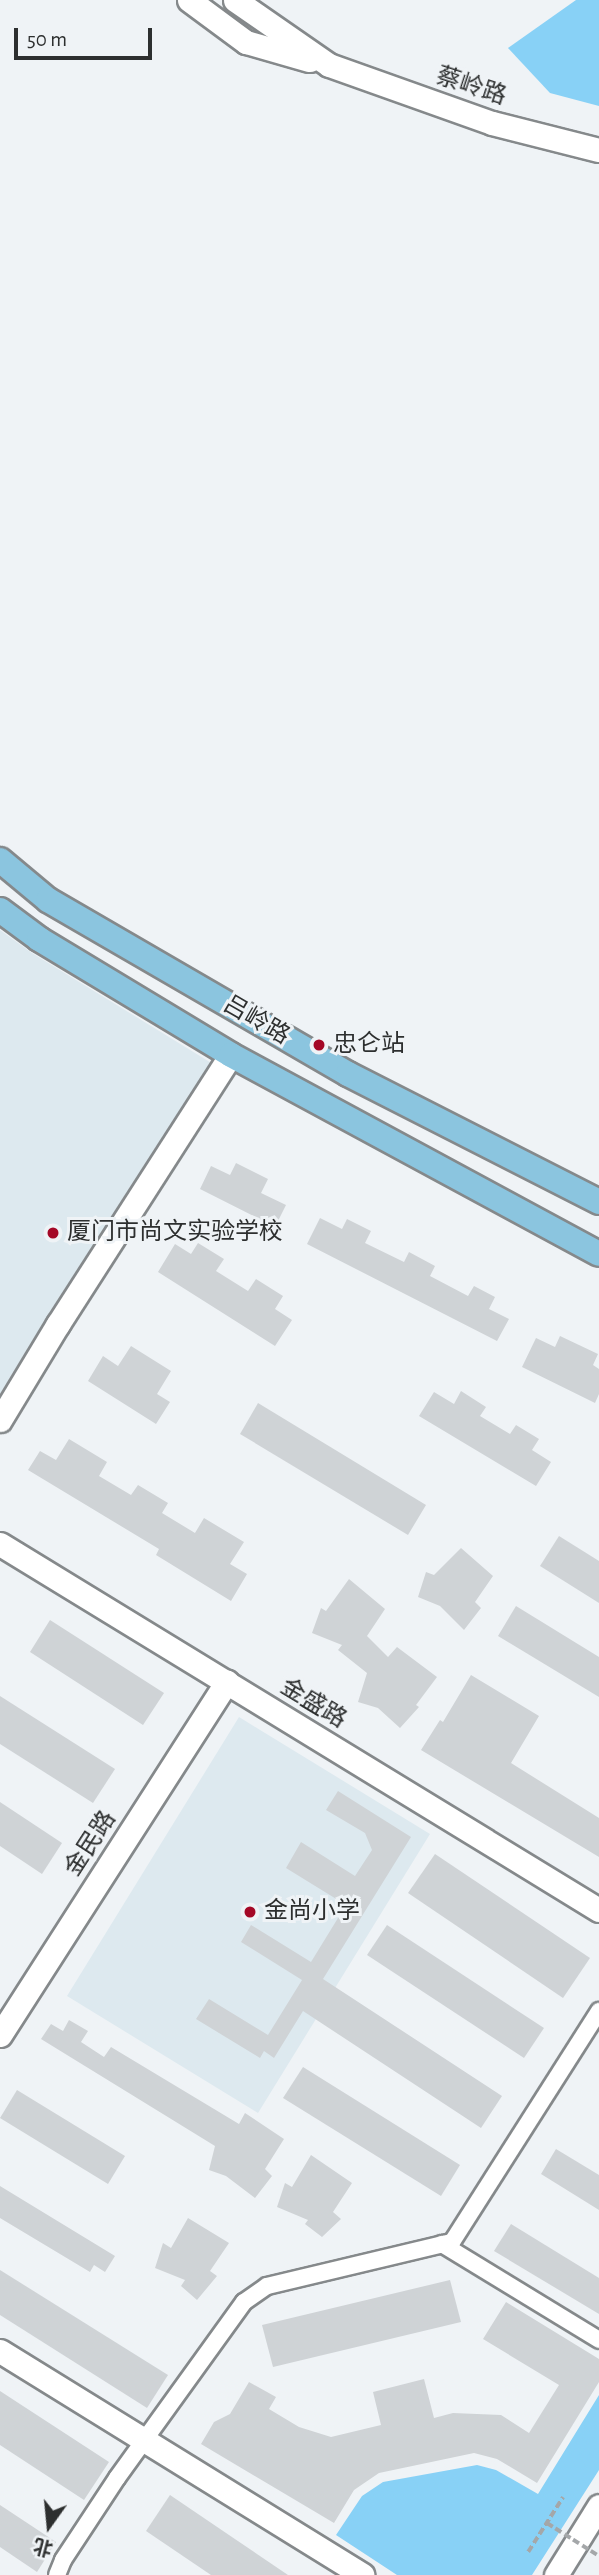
<!DOCTYPE html>
<meta charset="utf-8">
<style>
body{margin:0}
#map{position:relative;width:599px;height:2575px;overflow:hidden;background:#eff3f6;font-family:"Alegreya Sans","Noto Sans SC",sans-serif}
div>[style]{position:absolute}
[style*='--x']{left:calc(var(--x)*1px);top:calc(var(--y)*1px);width:calc(var(--w)*1px);rotate:calc(var(--a)*1deg)}
.built>*{inset:0;background:#dde9ef}
.green>*{inset:0;background:#88d1f6}
.building>*{inset:0;background:#cfd3d6}
.path>*{height:3.5px;margin-top:-1.75px;transform-origin:0;background:repeating-linear-gradient(90deg,#a4a7a9 0 7px,transparent 0 10.5px)}
.roads{filter:drop-shadow(2px 0 #85898b) drop-shadow(-2px 0 #85898b) drop-shadow(0 2px #85898b) drop-shadow(0 -2px #85898b)}
.street>*{height:16px;margin:-8px;padding:0 8px;transform-origin:8px;border-radius:8px;background:#fff}
.secondary>*{height:23px;margin:-11.5px;padding:0 11.5px;transform-origin:11.5px;border-radius:11.5px;background:#fff}
.primary>*{height:24px;margin:-12px;padding:0 12px;transform-origin:12px;border-radius:12px;background:#8bc5df}
.path-bridge>*{height:3.5px;margin-top:-1.75px;transform-origin:0;background:repeating-linear-gradient(90deg,#a4a7a9 0 7px,transparent 0 10.5px)}
.dots>*{width:19px;height:19px;translate:-50% -50%;box-sizing:border-box;border:4px solid #eff3f6;border-radius:50%}
span{translate:-50% -50%;white-space:nowrap;text-align:center;line-height:1.15;-webkit-text-stroke:6px #eff3f6;paint-order:stroke}
.street-label{font-size:24px;color:#2d2f2f}
.poi-label{font-size:24px;color:#2d2f2f}
.left{translate:0 -50%;text-align:left}
.north{position:absolute;left:14px;top:2491px;width:70px;height:70px;-webkit-text-stroke:5px #eff3f6;paint-order:stroke;rotate:195deg;font-size:19px;font-weight:700;line-height:28px;text-align:center;color:#2d2f2f}
.north::after{content:'';display:block;margin:auto;width:24px;height:32px;background:#2d2f2f;clip-path:polygon(50% 0,100% 100%,50% 72%,0 100%)}
.scale{position:absolute;left:14px;top:28px;width:138px;height:32px;box-sizing:border-box;border:4px solid #2d2f2f;border-top:0;padding-left:9px;font-size:21px;line-height:24px;white-space:nowrap;color:#2d2f2f;-webkit-text-stroke:5px #eff3f6;paint-order:stroke}
</style>
<div id="map">
<div class="built">
<div style="clip-path:polygon(0 930px,32px 953px,213px 1064px,0 1401px)"></div>
<div style="clip-path:polygon(239px 1717px,430px 1834px,258px 2113px,67px 1996px)"></div>
</div>
<div class="green">
<div style="clip-path:polygon(576px 0,599px 0,599px 106px,550px 93px,508px 48px)"></div>
<div style="clip-path:polygon(599px 2395px,599px 2470px,532px 2575px,397px 2575px,336px 2535px,362px 2496px,383px 2482px,477px 2465px,496px 2470px,538px 2494px)"></div>
</div>
<div class="building">
<div style="clip-path:polygon(236px 1163px,268px 1179px,261px 1193px,286px 1205px,275px 1227px,200px 1189px,211px 1166px,230px 1175px)"></div>
<div style="clip-path:polygon(320px 1218px,342px 1229px,347px 1219px,371px 1231px,365px 1243px,404px 1262px,409px 1252px,435px 1266px,430px 1276px,468px 1296px,474px 1286px,495px 1297px,489px 1309px,509px 1319px,497px 1341px,307px 1244px)"></div>
<div style="clip-path:polygon(198px 1243px,224px 1259px,216px 1271px,248px 1291px,256px 1279px,283px 1296px,275px 1309px,292px 1320px,275px 1346px,158px 1272px,175px 1244px,191px 1254px)"></div>
<div style="clip-path:polygon(560px 1336px,598px 1354px,593px 1365px,599px 1369px,599px 1394px,595px 1403px,522px 1367px,536px 1338px,555px 1347px)"></div>
<div style="clip-path:polygon(131px 1346px,171px 1371px,157px 1394px,170px 1402px,156px 1424px,88px 1381px,103px 1356px,118px 1366px)"></div>
<div style="clip-path:polygon(461px 1391px,486px 1407px,480px 1416px,510px 1434px,516px 1425px,539px 1439px,532px 1450px,551px 1462px,536px 1486px,419px 1416px,434px 1392px,454px 1404px)"></div>
<div style="clip-path:polygon(258px 1403px,426px 1505px,408px 1535px,240px 1434px)"></div>
<div style="clip-path:polygon(69px 1439px,107px 1462px,99px 1476px,131px 1495px,138px 1485px,168px 1503px,162px 1513px,195px 1533px,204px 1518px,244px 1542px,230px 1564px,247px 1574px,231px 1601px,156px 1555px,159px 1549px,28px 1470px,40px 1451px,56px 1460px)"></div>
<div style="clip-path:polygon(559px 1536px,599px 1561px,599px 1603px,540px 1566px)"></div>
<div style="clip-path:polygon(461px 1548px,493px 1576px,475px 1602px,481px 1608px,464px 1630px,440px 1606px,418px 1597px,426px 1572px,434px 1575px)"></div>
<div style="clip-path:polygon(349px 1579px,385px 1609px,367px 1636px,388px 1657px,397px 1647px,437px 1677px,416px 1705px,419px 1707px,400px 1728px,378px 1708px,358px 1702px,367px 1673px,338px 1650px,342px 1645px,312px 1633px,321px 1608px,326px 1611px)"></div>
<div style="clip-path:polygon(516px 1606px,599px 1657px,599px 1697px,498px 1636px)"></div>
<div style="clip-path:polygon(50px 1620px,164px 1693px,143px 1725px,30px 1652px)"></div>
<div style="clip-path:polygon(471px 1675px,539px 1716px,511px 1763px,599px 1818px,599px 1857px,421px 1750px,440px 1720px,443px 1722px)"></div>
<div style="clip-path:polygon(0 1696px,115px 1769px,93px 1803px,0 1744px)"></div>
<div style="clip-path:polygon(338px 1791px,411px 1837px,323px 1979px,502px 2096px,481px 2128px,303px 2011px,274px 2058px,264px 2051px,260px 2058px,196px 2019px,209px 1999px,268px 2035px,302px 1980px,241px 1942px,251px 1925px,311px 1962px,346px 1905px,286px 1868px,301px 1842px,355px 1876px,372px 1850px,365px 1833px,326px 1810px)"></div>
<div style="clip-path:polygon(0 1802px,62px 1843px,42px 1874px,0 1846px)"></div>
<div style="clip-path:polygon(435px 1854px,590px 1958px,563px 1998px,408px 1893px)"></div>
<div style="clip-path:polygon(387px 1925px,544px 2028px,524px 2058px,367px 1955px)"></div>
<div style="clip-path:polygon(69px 2020px,88px 2031px,81px 2042px,104px 2057px,111px 2047px,239px 2124px,245px 2113px,284px 2139px,265px 2169px,272px 2176px,255px 2198px,226px 2176px,209px 2170px,215px 2146px,41px 2039px,51px 2024px,63px 2031px)"></div>
<div style="clip-path:polygon(303px 2067px,460px 2165px,441px 2196px,283px 2098px)"></div>
<div style="clip-path:polygon(17px 2090px,125px 2156px,108px 2184px,0 2118px)"></div>
<div style="clip-path:polygon(556px 2149px,599px 2175px,599px 2210px,541px 2174px)"></div>
<div style="clip-path:polygon(311px 2155px,352px 2183px,333px 2212px,341px 2219px,322px 2237px,305px 2224px,308px 2220px,277px 2207px,285px 2183px,292px 2187px)"></div>
<div style="clip-path:polygon(0 2186px,115px 2256px,105px 2272px,94px 2265px,90px 2272px,0 2218px)"></div>
<div style="clip-path:polygon(188px 2218px,229px 2243px,210px 2271px,217px 2276px,197px 2300px,181px 2286px,185px 2280px,155px 2268px,163px 2243px,171px 2248px)"></div>
<div style="clip-path:polygon(511px 2224px,599px 2278px,599px 2314px,494px 2251px)"></div>
<div style="clip-path:polygon(0 2270px,168px 2375px,147px 2408px,0 2315px)"></div>
<div style="clip-path:polygon(450px 2280px,461px 2322px,273px 2367px,262px 2325px)"></div>
<div style="clip-path:polygon(506px 2302px,599px 2359px,599px 2382px,537px 2483px,497px 2459px,474px 2453px,379px 2473px,354px 2490px,334px 2523px,201px 2444px,214px 2422px,230px 2414px,249px 2382px,276px 2397px,269px 2409px,299px 2427px,331px 2437px,381px 2425px,373px 2392px,424px 2379px,434px 2418px,453px 2413px,501px 2415px,529px 2433px,559px 2385px,483px 2339px)"></div>
<div style="clip-path:polygon(0 2391px,109px 2462px,84px 2500px,0 2445px)"></div>
<div style="clip-path:polygon(170px 2495px,288px 2575px,211px 2575px,146px 2531px)"></div>
<div style="clip-path:polygon(0 2505px,56px 2542px,37px 2572px,0 2547px)"></div>
</div>
<div class="path">
<div style="--x:528;--y:2552;--w:65;--a:-57.5"></div>
</div>
<div class="roads">
<div class="street">
<div style="--x:442;--y:2244;--w:184;--a:31.4"></div>
<div style="--x:57;--y:2575;--w:16;--a:-68"></div>
<div style="--x:63;--y:2560;--w:98;--a:-56.6"></div>
<div style="--x:117;--y:2478;--w:217;--a:-54.2"></div>
<div style="--x:244;--y:2302;--w:28;--a:-35"></div>
<div style="--x:267;--y:2286;--w:190;--a:-13.4"></div>
<div style="--x:452;--y:2242;--w:274;--a:-57.5"></div>
</div>
<div class="secondary">
<div style="--x:189;--y:0;--w:71;--a:36.4"></div>
<div style="--x:246;--y:42;--w:66;--a:15.9"></div>
<div style="--x:235;--y:0;--w:114;--a:34.7"></div>
<div style="--x:329;--y:65;--w:173;--a:19.6"></div>
<div style="--x:492;--y:123;--w:110;--a:14.2"></div>
<div style="--x:0;--y:1420;--w:112;--a:-58.9"></div>
<div style="--x:58;--y:1324;--w:320;--a:-57.3"></div>
<div style="--x:0;--y:1544;--w:702;--a:31.43"></div>
<div style="--x:0;--y:2035;--w:420;--a:-57.3"></div>
<div style="--x:0;--y:2351;--w:426;--a:31.7"></div>
<div style="--x:556;--y:2575;--w:81;--a:-58.1"></div>
</div>
<div class="primary">
<div style="--x:0;--y:860;--w:62;--a:39.8"></div>
<div style="--x:48;--y:900;--w:347;--a:30.1"></div>
<div style="--x:348;--y:1074;--w:282;--a:27"></div>
<div style="--x:0;--y:910;--w:49;--a:36.6"></div>
<div style="--x:39;--y:939;--w:224;--a:31.1"></div>
<div style="--x:231;--y:1055;--w:418;--a:28.4"></div>
</div>
</div>
<div class="path-bridge">
<div style="--x:547;--y:2523;--w:62;--a:32.4"></div>
</div>
<div class="dots">
<div style="left:319px;top:1045px;background:#a40826"></div>
<div style="left:53px;top:1233px;background:#a40826"></div>
<div style="left:250px;top:1912px;background:#a40826"></div>
</div>
<div class="street-label">
<span style="left:471px;top:87px;rotate:18deg">蔡岭路</span>
<span style="left:256px;top:1021px;rotate:30deg">吕岭路</span>
<span style="left:313px;top:1704px;rotate:31deg">金盛路</span>
<span style="left:91px;top:1844px;rotate:-57deg">金民路</span>
</div>
<div class="poi-label">
<span class="left" style="left:333px;top:1045px">忠仑站</span>
<span class="left" style="left:67px;top:1233px">厦门市尚文实验学校</span>
<span class="left" style="left:264px;top:1912px">金尚小学</span>
</div>
<div class="north">北</div>
<div class="scale">50 m</div>
</div>
